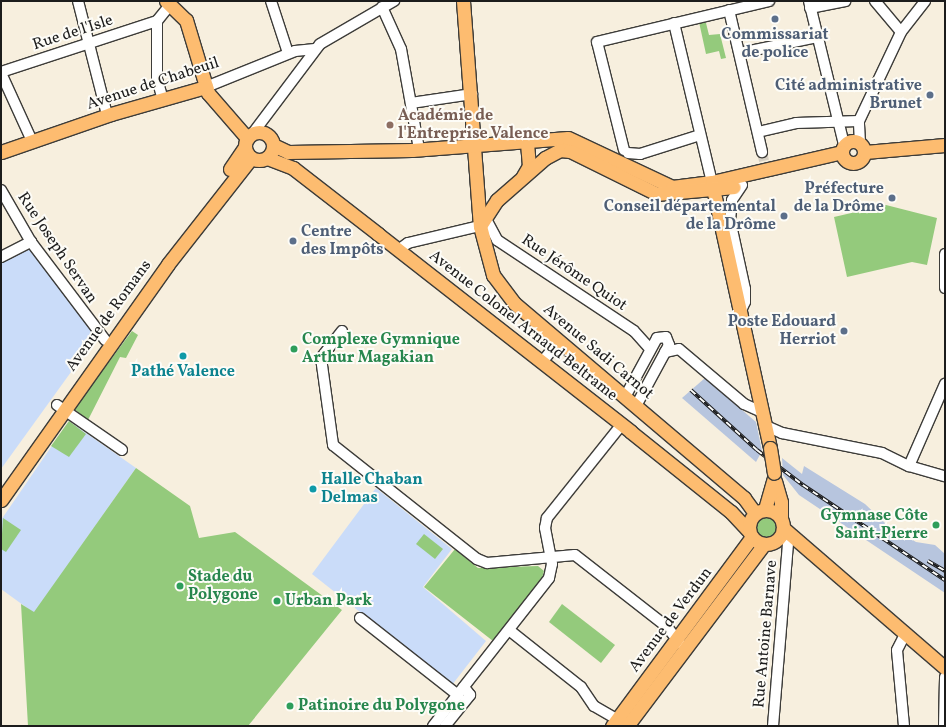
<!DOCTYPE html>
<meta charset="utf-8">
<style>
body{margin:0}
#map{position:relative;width:946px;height:727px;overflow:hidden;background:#f7efde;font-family:Vollkorn,serif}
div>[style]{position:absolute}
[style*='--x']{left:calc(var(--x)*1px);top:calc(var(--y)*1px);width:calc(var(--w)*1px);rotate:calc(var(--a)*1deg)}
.built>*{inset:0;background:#cadcf9}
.industrial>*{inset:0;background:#b7c5de}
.green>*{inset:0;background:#94ca7c}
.round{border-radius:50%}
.minor-tunnel>*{height:10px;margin-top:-5px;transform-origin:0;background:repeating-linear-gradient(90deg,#d6cfc1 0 10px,transparent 0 15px)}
.roads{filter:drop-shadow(1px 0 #3d3c39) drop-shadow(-1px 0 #3d3c39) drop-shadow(0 1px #3d3c39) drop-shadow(0 -1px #3d3c39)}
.minor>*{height:10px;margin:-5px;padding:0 5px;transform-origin:5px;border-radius:5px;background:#fff}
.major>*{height:13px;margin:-6.5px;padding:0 6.5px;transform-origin:6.5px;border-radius:6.5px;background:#fdbc70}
.major>.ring{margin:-6.5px;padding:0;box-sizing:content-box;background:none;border:13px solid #fdbc70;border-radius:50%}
.rail>*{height:3.5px;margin-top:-1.75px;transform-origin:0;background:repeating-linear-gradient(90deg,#fdfcf7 0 6px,#1c1c1c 0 12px);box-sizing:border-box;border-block:1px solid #1c1c1c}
.bridges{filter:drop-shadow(1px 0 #3d3c39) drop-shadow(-1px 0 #3d3c39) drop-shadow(0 1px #3d3c39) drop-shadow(0 -1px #3d3c39)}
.major-bridge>*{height:13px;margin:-6.5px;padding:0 6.5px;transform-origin:6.5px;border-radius:6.5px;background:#fdbc70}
.dots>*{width:11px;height:11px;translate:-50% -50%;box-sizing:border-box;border:2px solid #fdfcf7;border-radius:50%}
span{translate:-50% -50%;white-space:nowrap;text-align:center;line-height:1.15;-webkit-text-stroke:4px #fdfcf7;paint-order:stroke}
.street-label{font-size:16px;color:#1c1c1c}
.service-label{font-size:16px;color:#4e5e75;font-weight:700}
.right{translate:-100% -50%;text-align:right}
.left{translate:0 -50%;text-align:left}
.education-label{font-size:16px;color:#785e54;font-weight:700}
.leisure-label{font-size:16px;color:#27864d;font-weight:700}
.culture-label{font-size:16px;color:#0d838f;font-weight:700}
.frame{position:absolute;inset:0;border:2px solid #1c1c1c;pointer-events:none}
</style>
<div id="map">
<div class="built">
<div style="clip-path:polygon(30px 245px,97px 336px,1px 469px,1px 259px)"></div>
<div style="clip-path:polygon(69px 421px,136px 468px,34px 613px,1px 589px,1px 520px)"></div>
<div style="clip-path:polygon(376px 488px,452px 549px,423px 587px,486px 641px,452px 685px,312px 574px)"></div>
</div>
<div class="industrial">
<div style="clip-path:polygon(705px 378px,756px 422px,762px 451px,756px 462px,682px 398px)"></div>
<div style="clip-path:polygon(782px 458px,802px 474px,804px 466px,865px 504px,886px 524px,916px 542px,935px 545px,945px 554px,945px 593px,799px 495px,783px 475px)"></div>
</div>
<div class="green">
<div style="clip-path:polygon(699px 22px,706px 23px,709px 35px,720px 34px,726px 58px,721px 59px,719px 51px,706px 54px)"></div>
<div style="clip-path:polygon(886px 205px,937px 218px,927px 265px,912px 262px,847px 277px,834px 217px)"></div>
<div style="clip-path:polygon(132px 331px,138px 335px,126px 358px,120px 357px,88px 420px,74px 409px)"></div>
<div style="clip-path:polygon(69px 421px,86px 434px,69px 457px,51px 446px)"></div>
<div style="clip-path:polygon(136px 468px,190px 506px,199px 538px,235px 532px,342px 610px,248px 726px,28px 726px,21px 604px,34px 612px)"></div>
<div class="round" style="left:754px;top:515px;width:24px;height:24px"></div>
<div style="clip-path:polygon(3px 518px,21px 530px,6px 552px,1px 549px)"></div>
<div style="clip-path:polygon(424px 534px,443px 549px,435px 559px,416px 544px)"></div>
<div style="clip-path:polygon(455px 549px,478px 568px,538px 566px,544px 571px,541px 582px,493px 641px,424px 587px)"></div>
<div style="clip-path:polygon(562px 604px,615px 645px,601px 663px,549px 622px)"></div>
</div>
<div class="minor-tunnel">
<div style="--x:762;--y:152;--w:9;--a:77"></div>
</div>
<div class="roads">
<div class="minor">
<div style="--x:78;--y:1;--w:118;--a:75.7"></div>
<div style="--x:271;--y:1;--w:55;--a:71.9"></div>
<div style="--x:809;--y:1;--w:148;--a:76.3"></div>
<div style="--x:875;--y:1;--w:40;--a:50"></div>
<div style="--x:382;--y:7;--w:46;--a:65.7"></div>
<div style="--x:401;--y:49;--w:102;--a:79.8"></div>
<div style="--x:810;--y:8;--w:36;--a:-11"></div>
<div style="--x:729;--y:10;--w:146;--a:76.9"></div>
<div style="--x:157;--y:21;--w:58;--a:90"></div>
<div style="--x:157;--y:79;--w:22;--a:74"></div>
<div style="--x:674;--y:23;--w:163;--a:76.6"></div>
<div style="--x:740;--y:53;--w:80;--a:-11.6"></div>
<div style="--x:1;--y:72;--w:164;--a:-18.1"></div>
<div style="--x:157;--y:21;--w:21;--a:-51"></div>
<div style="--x:1;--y:73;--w:75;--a:65.5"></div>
<div style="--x:206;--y:87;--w:96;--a:-22"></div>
<div style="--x:295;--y:51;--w:20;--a:-6"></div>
<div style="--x:411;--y:103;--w:62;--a:-8.4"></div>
<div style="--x:758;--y:132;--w:39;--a:-13"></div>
<div style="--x:796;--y:123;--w:63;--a:-1.8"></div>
<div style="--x:253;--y:133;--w:111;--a:-53"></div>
<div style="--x:320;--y:44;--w:86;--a:-30.2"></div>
<div style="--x:860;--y:143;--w:22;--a:-93"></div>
<div style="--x:859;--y:121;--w:98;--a:-64.7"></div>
<div style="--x:901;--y:32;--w:39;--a:-52"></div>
<div style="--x:624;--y:150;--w:111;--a:-104"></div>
<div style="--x:597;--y:42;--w:177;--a:-13.4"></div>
<div style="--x:628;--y:153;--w:12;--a:5"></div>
<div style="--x:640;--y:154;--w:63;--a:-17.6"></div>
<div style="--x:1;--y:190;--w:60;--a:60"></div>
<div style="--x:31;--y:242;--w:123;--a:52.9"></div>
<div style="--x:486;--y:219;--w:24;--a:62"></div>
<div style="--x:497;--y:240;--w:164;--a:33.6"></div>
<div style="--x:634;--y:331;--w:24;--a:48"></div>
<div style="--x:398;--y:250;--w:12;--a:-35"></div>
<div style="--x:408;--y:243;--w:74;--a:-13.3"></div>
<div style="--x:945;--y:254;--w:34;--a:90"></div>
<div style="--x:1;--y:257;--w:34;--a:-27"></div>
<div style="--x:740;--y:313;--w:12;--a:-66"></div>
<div style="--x:745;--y:302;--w:13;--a:-90"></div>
<div style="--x:745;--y:289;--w:71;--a:-102.3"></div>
<div style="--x:730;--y:220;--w:20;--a:-84"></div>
<div style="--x:732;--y:200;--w:18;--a:-56"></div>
<div style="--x:342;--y:331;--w:34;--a:128"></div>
<div style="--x:321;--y:358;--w:88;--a:82.1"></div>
<div style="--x:333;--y:445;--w:184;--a:38.4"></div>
<div style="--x:477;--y:559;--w:11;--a:22"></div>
<div style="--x:487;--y:563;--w:88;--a:-5.2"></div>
<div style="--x:575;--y:555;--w:117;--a:38"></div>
<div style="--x:667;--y:627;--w:21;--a:51"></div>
<div style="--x:665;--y:352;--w:14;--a:-12"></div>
<div style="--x:679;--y:349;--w:85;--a:40.2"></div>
<div style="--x:744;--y:404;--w:20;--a:24"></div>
<div style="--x:542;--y:362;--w:27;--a:-51"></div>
<div style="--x:625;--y:397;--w:67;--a:-61.5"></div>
<div style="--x:657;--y:338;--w:9;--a:-6"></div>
<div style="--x:666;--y:337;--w:9;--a:69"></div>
<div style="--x:669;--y:345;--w:69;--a:118.4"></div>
<div style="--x:57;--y:405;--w:79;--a:34.7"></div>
<div style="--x:764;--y:425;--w:20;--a:24"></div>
<div style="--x:782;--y:433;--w:102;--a:11.3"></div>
<div style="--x:882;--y:453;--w:30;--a:26"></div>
<div style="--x:909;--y:466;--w:37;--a:16"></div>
<div style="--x:909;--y:466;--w:90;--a:-66.3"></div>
<div style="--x:360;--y:618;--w:125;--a:38.2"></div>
<div style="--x:509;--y:630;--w:92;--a:38.4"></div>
<div style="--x:581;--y:687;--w:23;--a:56"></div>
<div style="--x:594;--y:706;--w:32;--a:30"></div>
<div style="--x:433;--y:726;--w:188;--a:-51.9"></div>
<div style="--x:549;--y:578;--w:14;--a:-78"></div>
<div style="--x:552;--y:564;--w:37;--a:-101"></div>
<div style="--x:545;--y:528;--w:10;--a:-79"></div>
<div style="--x:547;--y:518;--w:120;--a:-51.4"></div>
<div style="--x:445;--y:726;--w:40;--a:-51"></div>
<div style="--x:470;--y:695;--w:10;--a:-127"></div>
<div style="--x:773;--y:726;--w:183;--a:-85.3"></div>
<div style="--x:904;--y:726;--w:76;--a:-95.3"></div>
<div style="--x:897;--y:650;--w:18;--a:-63"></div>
<div style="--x:944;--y:726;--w:49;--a:-88.8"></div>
</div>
<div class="major">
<div style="--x:166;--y:1;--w:28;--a:44"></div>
<div style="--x:186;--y:20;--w:76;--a:73.2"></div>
<div style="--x:208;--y:93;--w:60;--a:49.1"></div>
<div style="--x:463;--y:1;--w:226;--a:85.7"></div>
<div style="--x:480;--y:226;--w:51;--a:75.1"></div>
<div style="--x:493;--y:275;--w:35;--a:53"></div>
<div style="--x:514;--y:303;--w:302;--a:40.3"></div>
<div style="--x:744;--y:498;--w:19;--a:54"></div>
<div class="ring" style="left:245px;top:132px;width:15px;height:15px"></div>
<div class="ring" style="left:842px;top:141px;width:9px;height:9px"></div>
<div style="--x:273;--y:145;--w:17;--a:25"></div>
<div style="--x:288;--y:152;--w:124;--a:-0.9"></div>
<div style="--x:412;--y:150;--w:156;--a:-4.4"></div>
<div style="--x:568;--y:138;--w:115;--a:25.2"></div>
<div style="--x:672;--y:187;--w:40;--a:-7.1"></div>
<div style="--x:712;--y:182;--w:133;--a:-13"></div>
<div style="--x:1;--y:152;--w:116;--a:-19.1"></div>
<div style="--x:111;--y:114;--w:99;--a:-15.9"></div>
<div style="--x:865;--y:152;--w:80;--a:-5"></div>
<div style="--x:267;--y:158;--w:28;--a:21"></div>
<div style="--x:293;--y:168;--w:108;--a:37.8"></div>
<div style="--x:378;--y:234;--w:321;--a:38"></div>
<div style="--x:631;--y:432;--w:128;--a:38.7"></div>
<div style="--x:731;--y:512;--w:26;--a:47"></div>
<div style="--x:230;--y:169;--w:27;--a:-56"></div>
<div style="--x:523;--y:176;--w:12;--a:-59"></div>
<div style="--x:529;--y:166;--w:25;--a:-95"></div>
<div style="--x:712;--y:184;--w:270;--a:77.6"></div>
<div style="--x:480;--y:226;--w:31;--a:-57"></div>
<div style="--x:497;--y:200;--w:64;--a:-41.2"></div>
<div style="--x:545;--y:158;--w:17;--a:-28"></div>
<div style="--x:560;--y:150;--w:10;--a:6"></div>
<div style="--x:570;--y:151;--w:97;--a:26.3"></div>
<div style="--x:657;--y:194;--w:77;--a:-5.2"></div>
<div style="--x:775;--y:481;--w:22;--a:74"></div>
<div style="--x:781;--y:502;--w:16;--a:90"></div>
<div style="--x:1;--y:500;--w:289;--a:-54.7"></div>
<div style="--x:168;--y:264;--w:135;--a:-51.9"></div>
<div style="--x:765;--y:509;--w:32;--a:-74"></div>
<div class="ring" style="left:749px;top:510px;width:21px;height:21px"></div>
<div style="--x:783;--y:528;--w:214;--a:40.8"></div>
<div style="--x:612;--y:726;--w:235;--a:-53.5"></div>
<div style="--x:627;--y:726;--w:228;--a:-53"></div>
</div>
</div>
<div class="rail">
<div style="--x:691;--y:390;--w:89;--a:42.3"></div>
<div style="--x:757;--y:450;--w:58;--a:37.3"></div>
<div style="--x:803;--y:485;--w:171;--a:33.8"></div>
<div style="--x:928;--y:561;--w:20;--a:30"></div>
</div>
<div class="bridges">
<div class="major-bridge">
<div style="--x:770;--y:448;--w:25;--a:81"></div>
</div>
</div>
<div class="dots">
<div style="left:775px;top:19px;background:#5c6f8a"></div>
<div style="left:930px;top:95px;background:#5c6f8a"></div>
<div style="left:390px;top:125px;background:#8d6e63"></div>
<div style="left:892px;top:198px;background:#5c6f8a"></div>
<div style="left:784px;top:216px;background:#5c6f8a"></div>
<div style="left:293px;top:241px;background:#5c6f8a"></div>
<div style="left:844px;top:331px;background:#5c6f8a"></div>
<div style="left:294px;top:349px;background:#2e9e5b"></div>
<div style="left:183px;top:356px;background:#0f9aa8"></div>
<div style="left:313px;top:489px;background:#0f9aa8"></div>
<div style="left:936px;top:525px;background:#2e9e5b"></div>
<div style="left:180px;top:586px;background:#2e9e5b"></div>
<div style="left:277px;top:601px;background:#2e9e5b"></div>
<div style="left:290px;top:706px;background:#2e9e5b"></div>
</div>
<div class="street-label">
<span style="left:73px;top:33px;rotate:-18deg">Rue de l'Isle</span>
<span style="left:153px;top:84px;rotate:-18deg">Avenue de Chabeuil</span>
<span style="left:57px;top:248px;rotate:56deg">Rue Joseph Servan</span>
<span style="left:574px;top:273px;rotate:34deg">Rue Jérôme Quiot</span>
<span style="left:109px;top:316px;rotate:-54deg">Avenue de Romans</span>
<span style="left:523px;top:326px;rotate:38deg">Avenue Colonel Arnaud Beltrame</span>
<span style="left:598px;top:352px;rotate:40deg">Avenue Sadi Carnot</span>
<span style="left:671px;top:620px;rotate:-53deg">Avenue de Verdun</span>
<span style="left:766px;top:634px;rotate:-85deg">Rue Antoine Barnave</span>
</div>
<div class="service-label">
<span style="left:775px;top:44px">Commissariat<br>de police</span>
<span class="right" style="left:922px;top:95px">Cité administrative<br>Brunet</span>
<span class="right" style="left:884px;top:198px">Préfecture<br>de la Drôme</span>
<span class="right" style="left:776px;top:216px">Conseil départemental<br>de la Drôme</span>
<span class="left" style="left:301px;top:241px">Centre<br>des Impôts</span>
<span class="right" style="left:836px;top:331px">Poste Edouard<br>Herriot</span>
</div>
<div class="education-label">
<span class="left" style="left:398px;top:125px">Académie de<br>l'Entreprise Valence</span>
</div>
<div class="leisure-label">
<span class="left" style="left:302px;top:349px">Complexe Gymnique<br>Arthur Magakian</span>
<span class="right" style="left:928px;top:525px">Gymnase Côte<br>Saint-Pierre</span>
<span class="left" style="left:188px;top:586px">Stade du<br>Polygone</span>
<span class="left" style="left:285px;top:601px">Urban Park</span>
<span class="left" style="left:298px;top:706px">Patinoire du Polygone</span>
</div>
<div class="culture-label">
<span style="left:183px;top:372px">Pathé Valence</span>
<span class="left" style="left:321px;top:489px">Halle Chaban<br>Delmas</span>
</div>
<div class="frame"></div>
</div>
